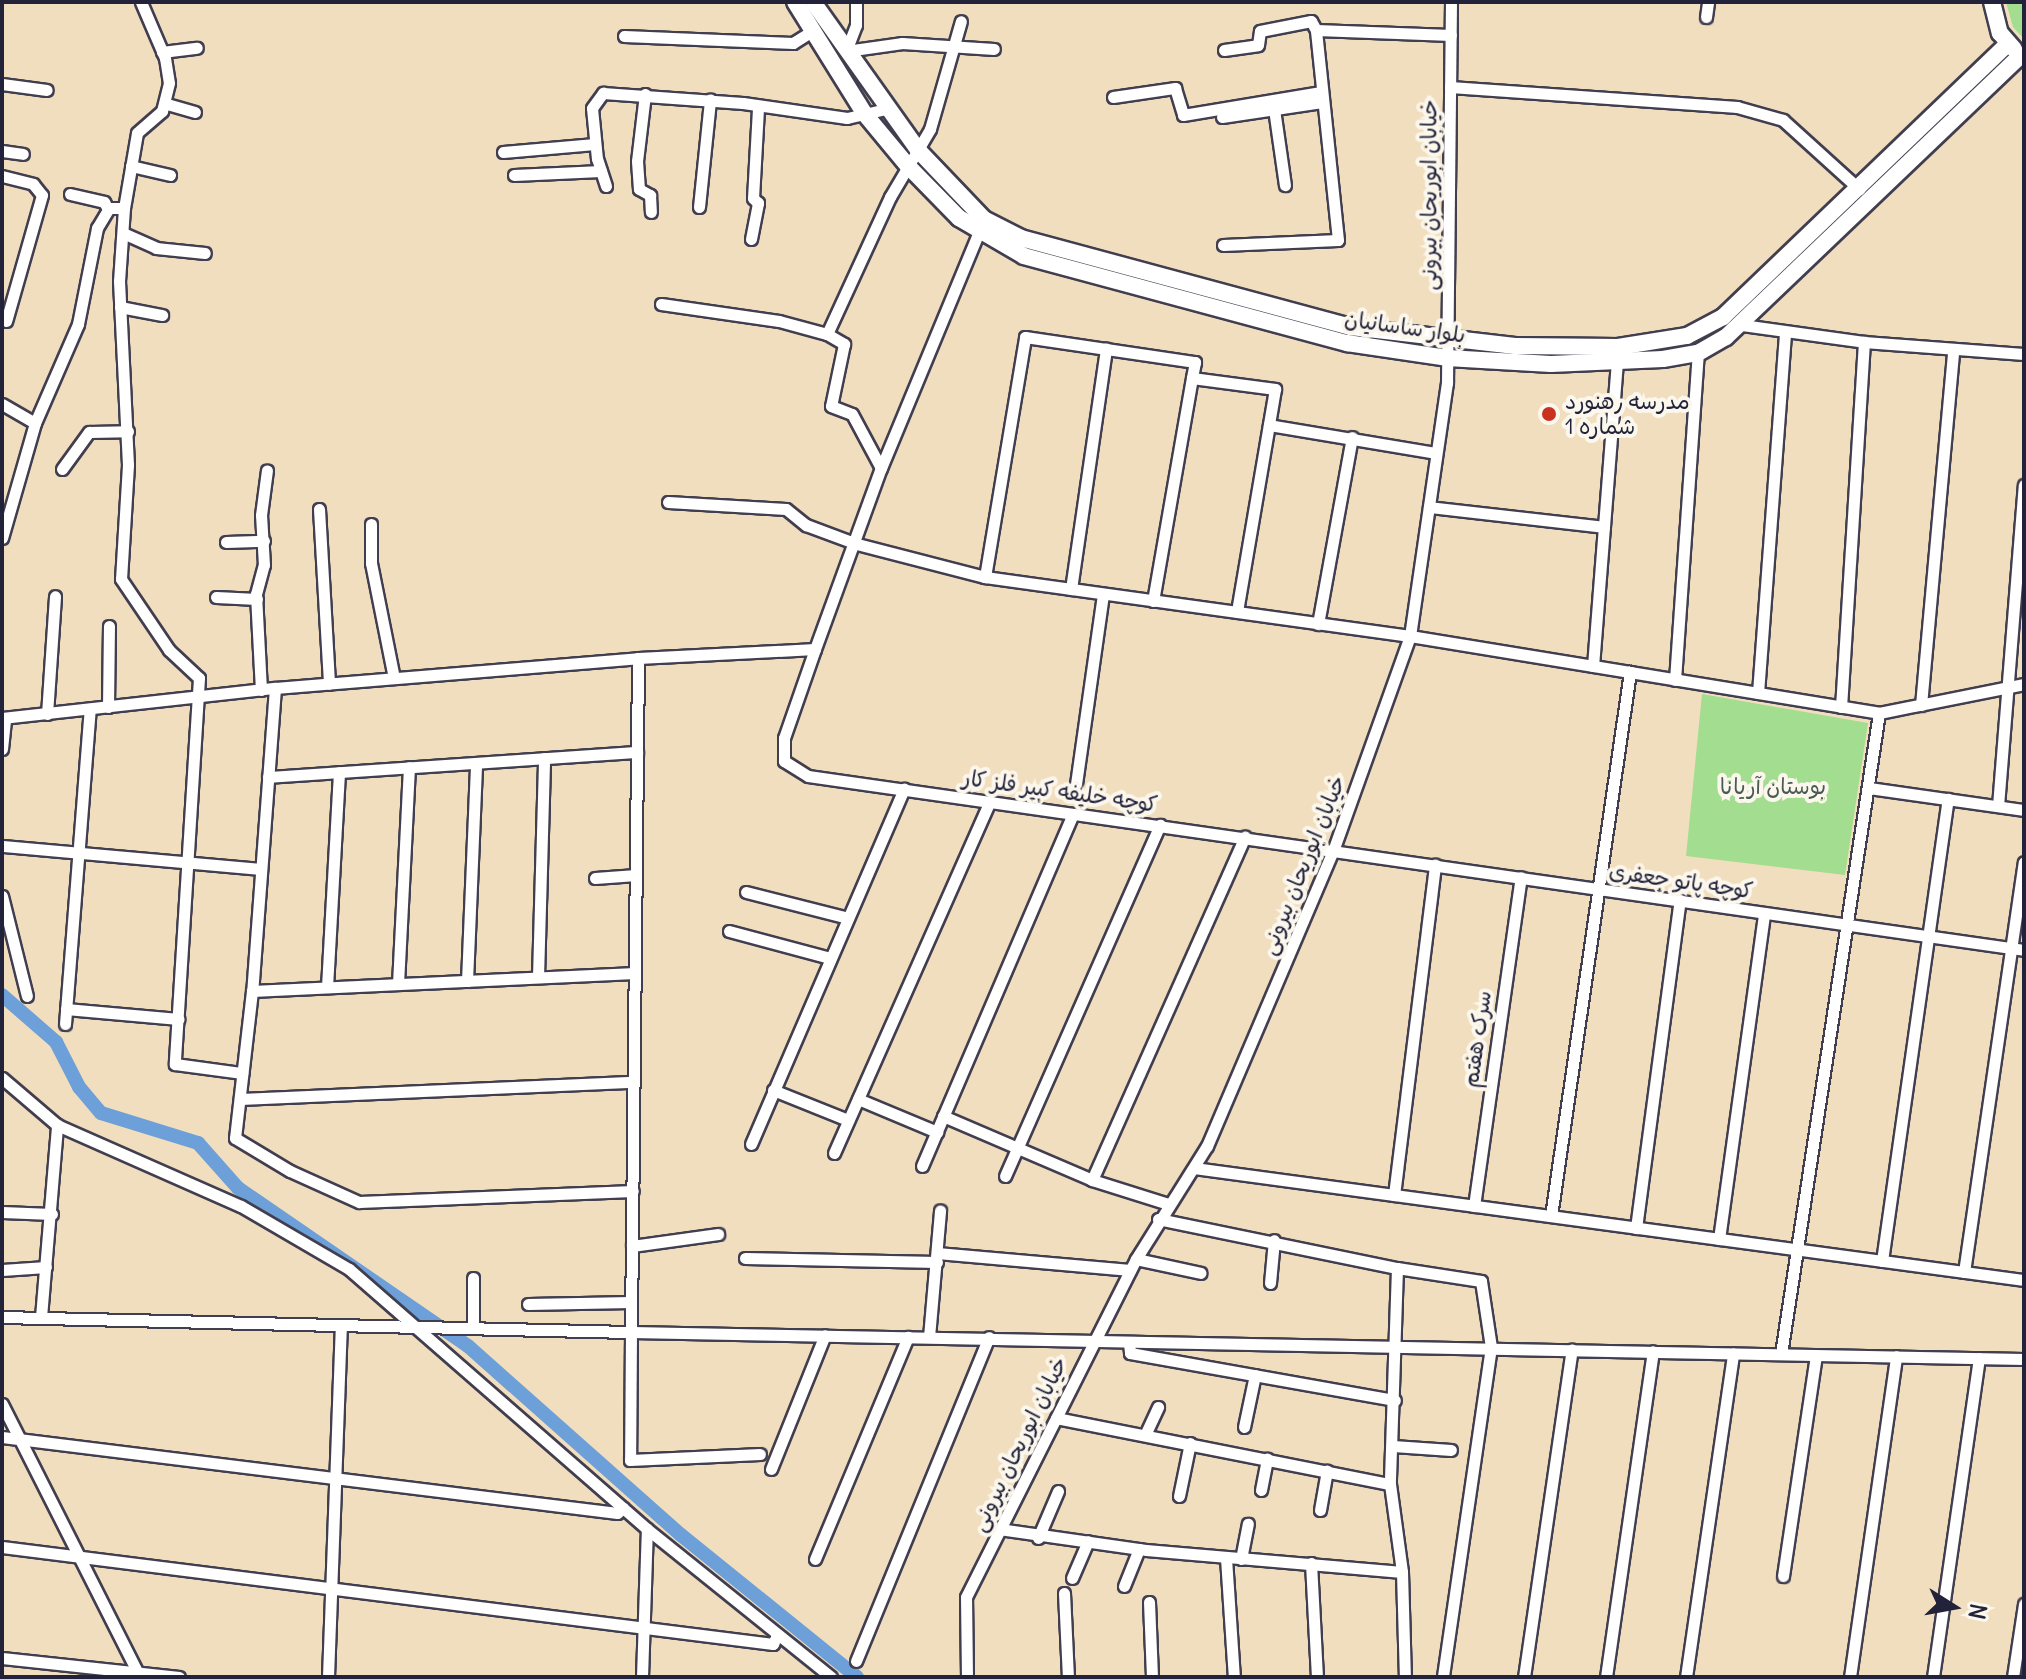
<!DOCTYPE html>
<meta charset="utf-8">
<style>
body{margin:0}
#map{position:relative;width:2026px;height:1679px;overflow:hidden;background:#f1debf;font-family:Delius,"Playpen Sans Arabic",sans-serif}
div>[style]{position:absolute}
[style*='--x']{left:calc(var(--x)*1px);top:calc(var(--y)*1px);width:calc(var(--w)*1px);rotate:calc(var(--a)*1deg)}
.green>*{inset:0;background:#a2dd90}
.river>*{height:14px;margin:-7px;padding:0 7px;transform-origin:7px;border-radius:7px;background:#6d9fd8}
.roads{filter:drop-shadow(2px 0 #413e4f) drop-shadow(-2px 0 #413e4f) drop-shadow(0 2px #413e4f) drop-shadow(0 -2px #413e4f)}
.minor>*{height:11px;margin:-5.5px;padding:0 5.5px;transform-origin:5.5px;border-radius:5.5px;background:#fff}
.highway>*{height:16px;margin:-8px;padding:0 8px;transform-origin:8px;border-radius:8px;background:#fff}
.dots>*{width:22px;height:22px;translate:-50% -50%;box-sizing:border-box;border:4px solid #fbf7ec;border-radius:50%}
span{translate:-50% -50%;white-space:nowrap;text-align:center;line-height:1.15;-webkit-text-stroke:8px #fbf7ec;paint-order:stroke}
.street-label{font-size:22px;color:#22223b}
.poi-label{font-size:22px;color:#22223b}
.left{translate:0 -50%;text-align:left}
.park-label{font-size:22px;color:#485a54}
.frame{position:absolute;inset:0;border:4px solid #22223b;pointer-events:none}
.north{position:absolute;left:1914px;top:1567px;width:80px;height:80px;-webkit-text-stroke:6px #fbf7ec;paint-order:stroke;rotate:101deg;font-size:22px;font-weight:700;line-height:32px;text-align:center;color:#22223b}
.north::after{content:'';display:block;margin:auto;width:28px;height:36px;background:#22223b;clip-path:polygon(50% 0,100% 100%,50% 72%,0 100%)}
</style>
<div id="map">
<div class="green">
<div style="clip-path:polygon(2006px 2px,2024px 2px,2024px 39px,2013px 27px)"></div>
<div style="clip-path:polygon(1702px 694px,1868px 723px,1845px 875px,1686px 856px)"></div>
</div>
<div class="river">
<div style="--x:2;--y:995;--w:72;--a:41"></div>
<div style="--x:56;--y:1042;--w:51;--a:62.9"></div>
<div style="--x:79;--y:1087;--w:34;--a:50"></div>
<div style="--x:101;--y:1113;--w:102;--a:17.2"></div>
<div style="--x:198;--y:1143;--w:60;--a:48.4"></div>
<div style="--x:238;--y:1188;--w:279;--a:34.5"></div>
<div style="--x:468;--y:1346;--w:285;--a:41.6"></div>
<div style="--x:681;--y:1535;--w:226;--a:38.9"></div>
</div>
<div class="roads">
<div class="minor">
<div style="--x:141;--y:2;--w:61;--a:66.8"></div>
<div style="--x:165;--y:58;--w:25;--a:81"></div>
<div style="--x:169;--y:83;--w:29;--a:104"></div>
<div style="--x:162;--y:111;--w:33;--a:139"></div>
<div style="--x:137;--y:133;--w:76;--a:99.8"></div>
<div style="--x:124;--y:208;--w:73;--a:93.9"></div>
<div style="--x:119;--y:281;--w:184;--a:87.2"></div>
<div style="--x:128;--y:465;--w:114;--a:93.5"></div>
<div style="--x:121;--y:579;--w:86;--a:55.9"></div>
<div style="--x:169;--y:650;--w:41;--a:43"></div>
<div style="--x:199;--y:678;--w:387;--a:93.6"></div>
<div style="--x:175;--y:1064;--w:68;--a:7.7"></div>
<div style="--x:1706;--y:17;--w:15;--a:-82"></div>
<div style="--x:624;--y:36;--w:169;--a:2.4"></div>
<div style="--x:793;--y:43;--w:19;--a:-32"></div>
<div style="--x:1224;--y:50;--w:34;--a:-8"></div>
<div style="--x:1258;--y:45;--w:14;--a:-82"></div>
<div style="--x:1260;--y:31;--w:52;--a:-11.1"></div>
<div style="--x:1311;--y:21;--w:10;--a:61"></div>
<div style="--x:1316;--y:30;--w:135;--a:2.1"></div>
<div style="--x:846;--y:51;--w:57;--a:-8.1"></div>
<div style="--x:902;--y:43;--w:92;--a:3.7"></div>
<div style="--x:846;--y:51;--w:28;--a:-69"></div>
<div style="--x:856;--y:25;--w:23;--a:-90"></div>
<div style="--x:162;--y:52;--w:35;--a:-7"></div>
<div style="--x:2;--y:84;--w:45;--a:7.6"></div>
<div style="--x:1450;--y:87;--w:288;--a:4"></div>
<div style="--x:1737;--y:107;--w:48;--a:15.8"></div>
<div style="--x:1783;--y:120;--w:103;--a:42.2"></div>
<div style="--x:645;--y:94;--w:67;--a:96.8"></div>
<div style="--x:637;--y:161;--w:28;--a:86"></div>
<div style="--x:639;--y:189;--w:13;--a:29"></div>
<div style="--x:650;--y:195;--w:17;--a:87"></div>
<div style="--x:1113;--y:97;--w:63;--a:-8.3"></div>
<div style="--x:1175;--y:88;--w:28;--a:73"></div>
<div style="--x:1183;--y:115;--w:140;--a:-9.5"></div>
<div style="--x:167;--y:104;--w:29;--a:16"></div>
<div style="--x:1274;--y:109;--w:77;--a:81.8"></div>
<div style="--x:1222;--y:117;--w:101;--a:-8.5"></div>
<div style="--x:2;--y:151;--w:21;--a:8"></div>
<div style="--x:503;--y:152;--w:92;--a:-5"></div>
<div style="--x:131;--y:166;--w:40;--a:13"></div>
<div style="--x:514;--y:175;--w:87;--a:-2.6"></div>
<div style="--x:2;--y:176;--w:32;--a:14"></div>
<div style="--x:33;--y:184;--w:14;--a:51"></div>
<div style="--x:42;--y:195;--w:131;--a:105.9"></div>
<div style="--x:606;--y:186;--w:28;--a:-108"></div>
<div style="--x:597;--y:159;--w:51;--a:-95.6"></div>
<div style="--x:592;--y:108;--w:19;--a:-54"></div>
<div style="--x:603;--y:93;--w:140;--a:4.1"></div>
<div style="--x:743;--y:103;--w:105;--a:8.2"></div>
<div style="--x:847;--y:118;--w:40;--a:-13"></div>
<div style="--x:70;--y:194;--w:35;--a:13"></div>
<div style="--x:104;--y:202;--w:8;--a:60"></div>
<div style="--x:699;--y:207;--w:108;--a:-84.1"></div>
<div style="--x:123;--y:233;--w:36;--a:24"></div>
<div style="--x:156;--y:248;--w:49;--a:5.8"></div>
<div style="--x:751;--y:239;--w:37;--a:-79"></div>
<div style="--x:758;--y:203;--w:7;--a:-135"></div>
<div style="--x:753;--y:198;--w:89;--a:-86.8"></div>
<div style="--x:1223;--y:245;--w:115;--a:-2.5"></div>
<div style="--x:1338;--y:240;--w:211;--a:-96"></div>
<div style="--x:661;--y:304;--w:119;--a:8.2"></div>
<div style="--x:779;--y:321;--w:50;--a:15.2"></div>
<div style="--x:827;--y:334;--w:20;--a:30"></div>
<div style="--x:844;--y:344;--w:63;--a:101.8"></div>
<div style="--x:831;--y:406;--w:22;--a:21"></div>
<div style="--x:852;--y:414;--w:61;--a:61.8"></div>
<div style="--x:120;--y:307;--w:43;--a:10.8"></div>
<div style="--x:1742;--y:325;--w:123;--a:7.9"></div>
<div style="--x:1864;--y:342;--w:160;--a:4.3"></div>
<div style="--x:827;--y:334;--w:151;--a:-65.3"></div>
<div style="--x:890;--y:197;--w:79;--a:-59.5"></div>
<div style="--x:930;--y:129;--w:112;--a:-74"></div>
<div style="--x:2;--y:404;--w:38;--a:30"></div>
<div style="--x:1269;--y:425;--w:169;--a:9.5"></div>
<div style="--x:62;--y:469;--w:46;--a:-53.9"></div>
<div style="--x:89;--y:432;--w:39;--a:-1"></div>
<div style="--x:668;--y:502;--w:118;--a:3.4"></div>
<div style="--x:786;--y:509;--w:26;--a:39"></div>
<div style="--x:806;--y:525;--w:54;--a:20.4"></div>
<div style="--x:857;--y:544;--w:132;--a:14.5"></div>
<div style="--x:985;--y:577;--w:429;--a:7.9"></div>
<div style="--x:1410;--y:636;--w:475;--a:9.3"></div>
<div style="--x:1879;--y:713;--w:148;--a:-11.3"></div>
<div style="--x:1429;--y:507;--w:176;--a:6.5"></div>
<div style="--x:319;--y:509;--w:175;--a:86.7"></div>
<div style="--x:371;--y:524;--w:39;--a:90"></div>
<div style="--x:371;--y:563;--w:117;--a:78.7"></div>
<div style="--x:2;--y:538;--w:120;--a:-74"></div>
<div style="--x:35;--y:423;--w:108;--a:-66.5"></div>
<div style="--x:78;--y:324;--w:98;--a:-78.8"></div>
<div style="--x:97;--y:228;--w:23;--a:-59"></div>
<div style="--x:109;--y:208;--w:15;--a:0"></div>
<div style="--x:226;--y:542;--w:38;--a:-2"></div>
<div style="--x:985;--y:577;--w:243;--a:-80.5"></div>
<div style="--x:1025;--y:337;--w:172;--a:8.4"></div>
<div style="--x:1195;--y:362;--w:16;--a:101"></div>
<div style="--x:1192;--y:378;--w:84;--a:7.5"></div>
<div style="--x:1275;--y:389;--w:226;--a:99.7"></div>
<div style="--x:1071;--y:589;--w:243;--a:-81.7"></div>
<div style="--x:216;--y:597;--w:41;--a:2.8"></div>
<div style="--x:1153;--y:601;--w:226;--a:-80.1"></div>
<div style="--x:1318;--y:624;--w:190;--a:-79.7"></div>
<div style="--x:815;--y:649;--w:94;--a:109.2"></div>
<div style="--x:784;--y:738;--w:23;--a:90"></div>
<div style="--x:784;--y:761;--w:28;--a:32"></div>
<div style="--x:808;--y:776;--w:1228;--a:8.14"></div>
<div style="--x:638;--y:658;--w:674;--a:90.6"></div>
<div style="--x:631;--y:1332;--w:1393;--a:1.11"></div>
<div style="--x:1593;--y:666;--w:303;--a:-85.5"></div>
<div style="--x:1675;--y:680;--w:328;--a:-86"></div>
<div style="--x:275;--y:688;--w:304;--a:94.3"></div>
<div style="--x:252;--y:991;--w:148;--a:96.6"></div>
<div style="--x:235;--y:1138;--w:64;--a:31"></div>
<div style="--x:290;--y:1171;--w:76;--a:24.2"></div>
<div style="--x:359;--y:1202;--w:274;--a:-2.3"></div>
<div style="--x:261;--y:690;--w:96;--a:-93"></div>
<div style="--x:256;--y:594;--w:30;--a:-75"></div>
<div style="--x:264;--y:565;--w:50;--a:-93.4"></div>
<div style="--x:261;--y:515;--w:45;--a:-82.4"></div>
<div style="--x:1758;--y:693;--w:360;--a:-85.7"></div>
<div style="--x:1921;--y:705;--w:355;--a:-84.8"></div>
<div style="--x:108;--y:707;--w:81;--a:-89.3"></div>
<div style="--x:1841;--y:707;--w:366;--a:-86.4"></div>
<div style="--x:47;--y:714;--w:118;--a:-86.1"></div>
<div style="--x:2;--y:718;--w:275;--a:-6.3"></div>
<div style="--x:275;--y:688;--w:364;--a:-4.7"></div>
<div style="--x:638;--y:658;--w:177;--a:-2.9"></div>
<div style="--x:815;--y:649;--w:193;--a:-70"></div>
<div style="--x:881;--y:468;--w:261;--a:-67.5"></div>
<div style="--x:2;--y:749;--w:31;--a:-84"></div>
<div style="--x:268;--y:777;--w:370;--a:-3.9"></div>
<div style="--x:1076;--y:784;--w:192;--a:-81.9"></div>
<div style="--x:1869;--y:788;--w:157;--a:8.1"></div>
<div style="--x:1998;--y:806;--w:322;--a:-85.4"></div>
<div style="--x:2;--y:846;--w:260;--a:5.1"></div>
<div style="--x:595;--y:878;--w:41;--a:-4.2"></div>
<div style="--x:746;--y:892;--w:105;--a:14.3"></div>
<div style="--x:2;--y:896;--w:103;--a:76"></div>
<div style="--x:729;--y:931;--w:105;--a:15"></div>
<div style="--x:538;--y:977;--w:219;--a:-88.4"></div>
<div style="--x:467;--y:981;--w:218;--a:-87.6"></div>
<div style="--x:398;--y:984;--w:217;--a:-87.1"></div>
<div style="--x:327;--y:987;--w:215;--a:-86.8"></div>
<div style="--x:252;--y:991;--w:383;--a:-2.7"></div>
<div style="--x:66;--y:1009;--w:113;--a:5.1"></div>
<div style="--x:65;--y:1024;--w:316;--a:-85.5"></div>
<div style="--x:2;--y:1078;--w:72;--a:40.5"></div>
<div style="--x:57;--y:1125;--w:201;--a:23.8"></div>
<div style="--x:241;--y:1206;--w:125;--a:30.3"></div>
<div style="--x:349;--y:1269;--w:395;--a:41.1"></div>
<div style="--x:647;--y:1529;--w:236;--a:38.8"></div>
<div style="--x:773;--y:1090;--w:81;--a:21.8"></div>
<div style="--x:240;--y:1099;--w:394;--a:-2.5"></div>
<div style="--x:858;--y:1099;--w:86;--a:22.7"></div>
<div style="--x:943;--y:1116;--w:162;--a:23.2"></div>
<div style="--x:1092;--y:1180;--w:80;--a:17.5"></div>
<div style="--x:751;--y:1144;--w:387;--a:-66.7"></div>
<div style="--x:834;--y:1153;--w:385;--a:-66.1"></div>
<div style="--x:922;--y:1166;--w:383;--a:-66.8"></div>
<div style="--x:1194;--y:1168;--w:838;--a:7.69"></div>
<div style="--x:1005;--y:1176;--w:384;--a:-66.2"></div>
<div style="--x:1092;--y:1180;--w:376;--a:-66"></div>
<div style="--x:1394;--y:1195;--w:333;--a:-82.9"></div>
<div style="--x:1474;--y:1206;--w:332;--a:-81.9"></div>
<div style="--x:2;--y:1212;--w:50;--a:2.3"></div>
<div style="--x:1551;--y:1216;--w:550;--a:-81.74"></div>
<div style="--x:1158;--y:1219;--w:244;--a:11.6"></div>
<div style="--x:1397;--y:1268;--w:216;--a:91.9"></div>
<div style="--x:1390;--y:1484;--w:89;--a:82.2"></div>
<div style="--x:1402;--y:1572;--w:105;--a:88.4"></div>
<div style="--x:1636;--y:1228;--w:331;--a:-82.4"></div>
<div style="--x:1719;--y:1239;--w:329;--a:-82.1"></div>
<div style="--x:632;--y:1246;--w:87;--a:-7.9"></div>
<div style="--x:937;--y:1253;--w:194;--a:5"></div>
<div style="--x:745;--y:1258;--w:192;--a:1.2"></div>
<div style="--x:1136;--y:1259;--w:66;--a:12.2"></div>
<div style="--x:1882;--y:1261;--w:467;--a:-81.9"></div>
<div style="--x:1397;--y:1268;--w:85;--a:8.8"></div>
<div style="--x:1481;--y:1281;--w:67;--a:81.4"></div>
<div style="--x:1491;--y:1347;--w:333;--a:98.3"></div>
<div style="--x:2;--y:1270;--w:44;--a:-3.9"></div>
<div style="--x:1964;--y:1272;--w:414;--a:-81.7"></div>
<div style="--x:1270;--y:1283;--w:43;--a:-84.7"></div>
<div style="--x:528;--y:1304;--w:103;--a:-1.1"></div>
<div style="--x:2;--y:1317;--w:629;--a:1.37"></div>
<div style="--x:631;--y:1332;--w:128;--a:90.4"></div>
<div style="--x:630;--y:1460;--w:130;--a:-2.6"></div>
<div style="--x:41;--y:1317;--w:193;--a:-85.2"></div>
<div style="--x:473;--y:1327;--w:49;--a:-90"></div>
<div style="--x:929;--y:1337;--w:127;--a:-85"></div>
<div style="--x:1129;--y:1343;--w:10;--a:84"></div>
<div style="--x:1130;--y:1353;--w:269;--a:10.1"></div>
<div style="--x:1781;--y:1354;--w:648;--a:-81.31"></div>
<div style="--x:2;--y:1404;--w:306;--a:63.2"></div>
<div style="--x:1056;--y:1418;--w:340;--a:11.2"></div>
<div style="--x:1244;--y:1427;--w:53;--a:-78.1"></div>
<div style="--x:1145;--y:1435;--w:31;--a:-65"></div>
<div style="--x:2;--y:1437;--w:620;--a:7.04"></div>
<div style="--x:617;--y:1513;--w:8;--a:-40"></div>
<div style="--x:1393;--y:1446;--w:58;--a:3.9"></div>
<div style="--x:771;--y:1469;--w:144;--a:-68.1"></div>
<div style="--x:1261;--y:1490;--w:32;--a:-79"></div>
<div style="--x:1179;--y:1496;--w:54;--a:-78.3"></div>
<div style="--x:1320;--y:1510;--w:40;--a:-80"></div>
<div style="--x:999;--y:1529;--w:148;--a:8.1"></div>
<div style="--x:1146;--y:1550;--w:257;--a:4.9"></div>
<div style="--x:1038;--y:1538;--w:51;--a:-66.9"></div>
<div style="--x:2;--y:1547;--w:777;--a:7.17"></div>
<div style="--x:773;--y:1644;--w:10;--a:-66"></div>
<div style="--x:1226;--y:1558;--w:119;--a:86.2"></div>
<div style="--x:815;--y:1559;--w:241;--a:-67.3"></div>
<div style="--x:1241;--y:1559;--w:36;--a:-79"></div>
<div style="--x:1311;--y:1563;--w:114;--a:87"></div>
<div style="--x:1783;--y:1576;--w:223;--a:-81.5"></div>
<div style="--x:1072;--y:1578;--w:40;--a:-66.6"></div>
<div style="--x:1124;--y:1586;--w:40;--a:-68"></div>
<div style="--x:1064;--y:1593;--w:84;--a:87.3"></div>
<div style="--x:1149;--y:1602;--w:75;--a:87.7"></div>
<div style="--x:2;--y:1658;--w:178;--a:6.1"></div>
<div style="--x:856;--y:1661;--w:350;--a:-67.7"></div>
<div style="--x:328;--y:1677;--w:352;--a:-87.9"></div>
<div style="--x:642;--y:1677;--w:148;--a:-88.1"></div>
<div style="--x:967;--y:1677;--w:80;--a:-90.7"></div>
<div style="--x:966;--y:1597;--w:378;--a:-63.3"></div>
<div style="--x:1136;--y:1259;--w:133;--a:-57.9"></div>
<div style="--x:1207;--y:1146;--w:321;--a:-66.9"></div>
<div style="--x:1333;--y:851;--w:228;--a:-70.3"></div>
<div style="--x:1410;--y:636;--w:256;--a:-81.7"></div>
<div style="--x:1447;--y:383;--w:381;--a:-89.4"></div>
<div style="--x:1524;--y:1677;--w:331;--a:-81.7"></div>
<div style="--x:1606;--y:1677;--w:329;--a:-81.8"></div>
<div style="--x:1686;--y:1677;--w:327;--a:-81.7"></div>
<div style="--x:1850;--y:1677;--w:324;--a:-81.8"></div>
<div style="--x:1933;--y:1677;--w:322;--a:-81.8"></div>
<div style="--x:2013;--y:1677;--w:74;--a:-81.4"></div>
</div>
<div class="highway">
<div style="--x:795;--y:2;--w:131;--a:58.1"></div>
<div style="--x:864;--y:113;--w:69;--a:50.3"></div>
<div style="--x:908;--y:166;--w:73;--a:45.6"></div>
<div style="--x:959;--y:218;--w:75;--a:30.3"></div>
<div style="--x:1024;--y:256;--w:335;--a:15.1"></div>
<div style="--x:1347;--y:343;--w:101;--a:8.5"></div>
<div style="--x:1447;--y:358;--w:104;--a:3.3"></div>
<div style="--x:1551;--y:364;--w:112;--a:-2.6"></div>
<div style="--x:1663;--y:359;--w:36;--a:-10"></div>
<div style="--x:1698;--y:353;--w:32;--a:-30"></div>
<div style="--x:1726;--y:337;--w:408;--a:-43.7"></div>
<div style="--x:813;--y:2;--w:181;--a:54.6"></div>
<div style="--x:918;--y:150;--w:95;--a:46.3"></div>
<div style="--x:984;--y:219;--w:42;--a:27.2"></div>
<div style="--x:1021;--y:238;--w:342;--a:15.1"></div>
<div style="--x:1351;--y:327;--w:165;--a:6.6"></div>
<div style="--x:1515;--y:346;--w:103;--a:0.6"></div>
<div style="--x:1618;--y:347;--w:70;--a:-9.1"></div>
<div style="--x:1687;--y:336;--w:41;--a:-27.8"></div>
<div style="--x:1723;--y:317;--w:395;--a:-43.8"></div>
<div style="--x:1992;--y:2;--w:32;--a:76"></div>
<div style="--x:2000;--y:33;--w:21;--a:49"></div>
</div>
</div>
<div class="dots">
<div style="left:1549px;top:414px;background:#c8321e"></div>
</div>
<div class="street-label">
<span style="left:1429px;top:195px;rotate:-90deg">خیابان ابوریحان بیرونی</span>
<span style="left:1405px;top:327px;rotate:8deg">بلوار ساسانیان</span>
<span style="left:1060px;top:791px;rotate:8deg">کوچه خلیفه کبیر فلز کار</span>
<span style="left:1303px;top:865px;rotate:-68deg">خیابان ابوریحان بیرونی</span>
<span style="left:1681px;top:881px;rotate:8deg">کوچه پاتو جعفری</span>
<span style="left:1477px;top:1039px;rotate:-82deg">سرک هفتم</span>
<span style="left:1019px;top:1444px;rotate:-64deg">خیابان ابوریحان بیرونی</span>
</div>
<div class="poi-label">
<span class="left" style="left:1565px;top:414px">مدرسه رهنورد<br>شماره 1</span>
</div>
<div class="park-label">
<span style="left:1773px;top:787px">بوستان آریانا</span>
</div>
<div class="frame"></div>
<div class="north">N</div>
</div>
